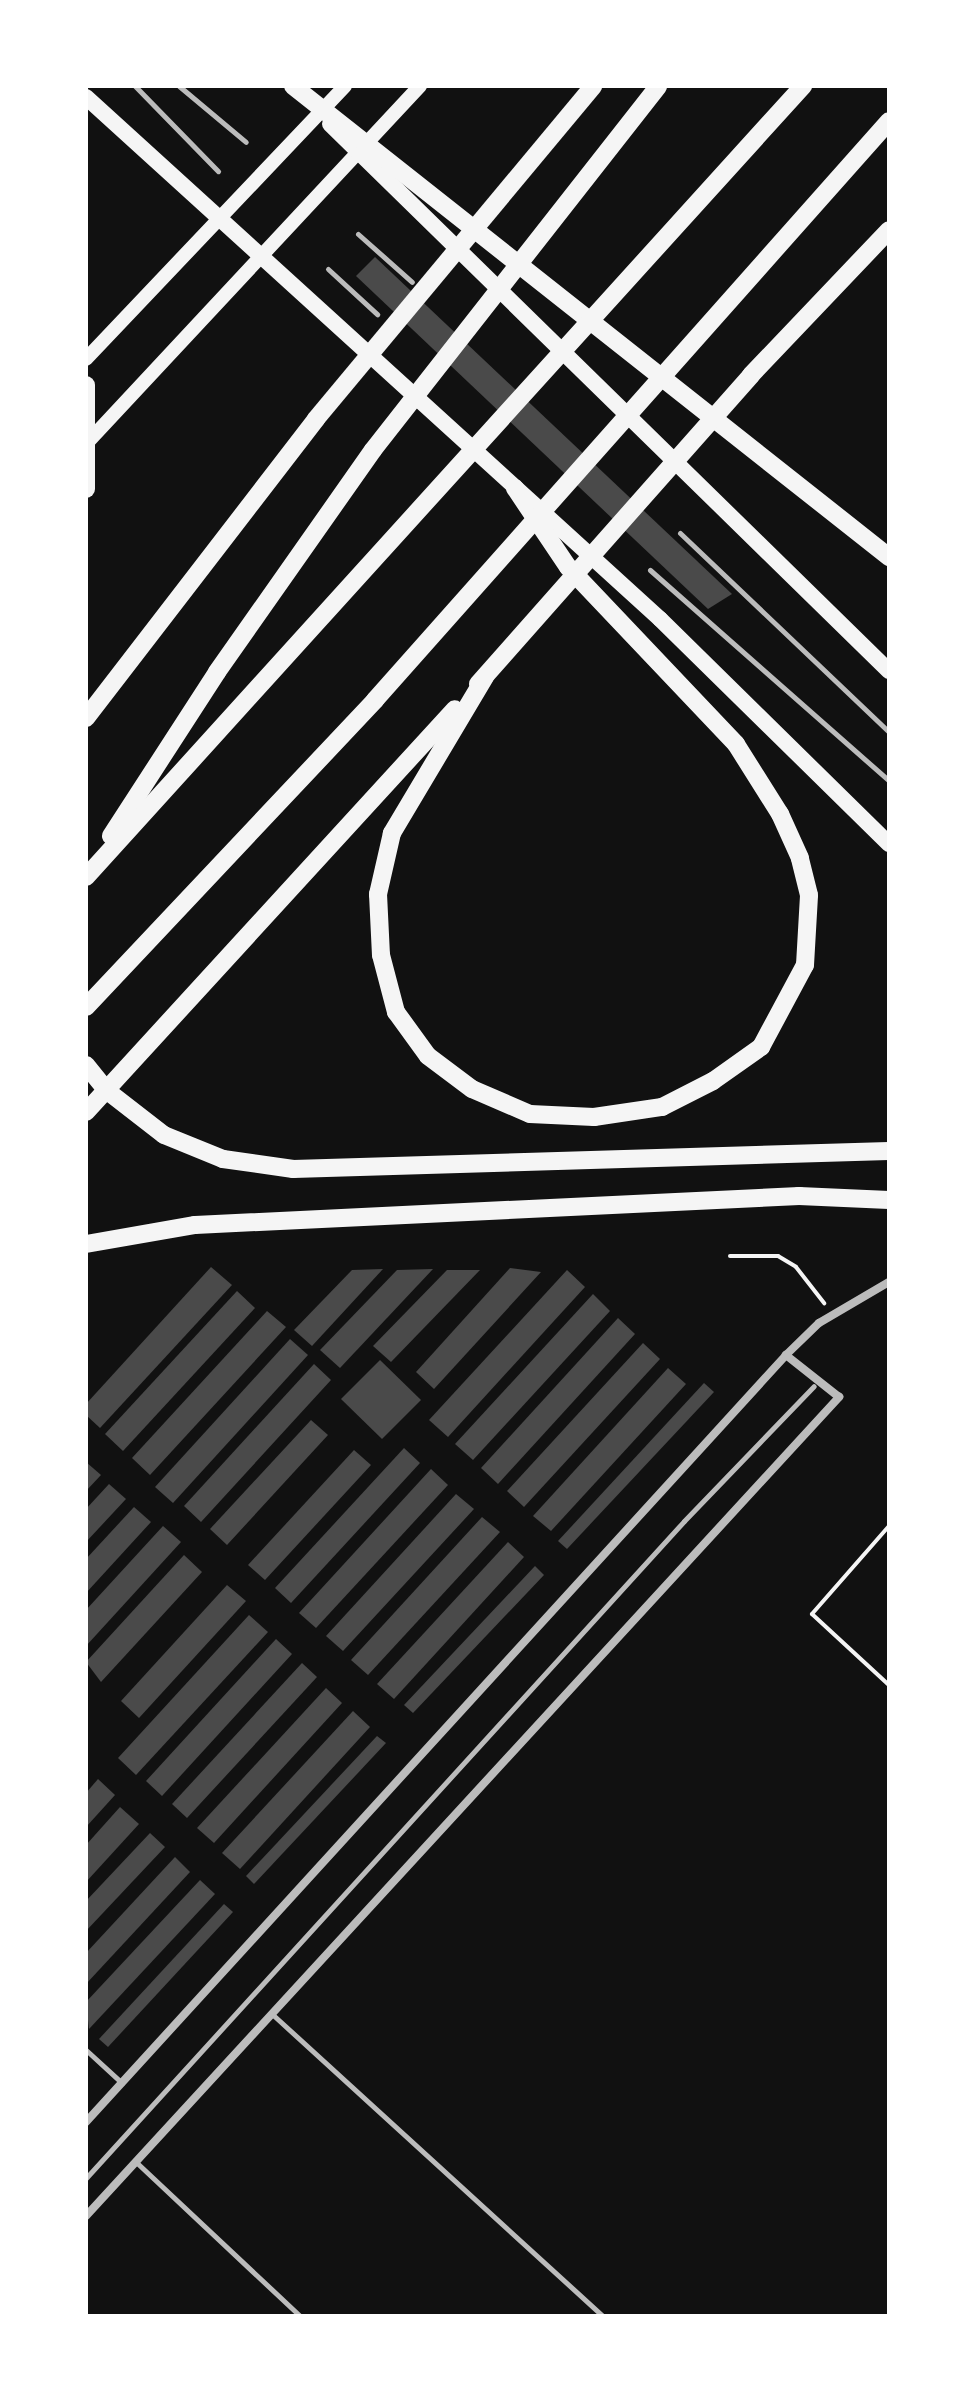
<!DOCTYPE html>
<style>
body{margin:0}
#map{position:relative;width:975px;height:2402px;overflow:hidden;background:#111;font-family:"Source Sans 3",sans-serif}
div>[style]{position:absolute}
[style*='--x']{left:calc(var(--x)*1px);top:calc(var(--y)*1px);width:calc(var(--w)*1px);rotate:calc(var(--a)*1deg)}
.building>*{inset:0;background:#4a4a4a}
.path>*{height:4px;margin:-2px;padding:0 2px;transform-origin:2px;border-radius:2px;background:#f5f5f5}
.service>*{height:5px;margin:-2.5px;padding:0 2.5px;transform-origin:2.5px;border-radius:2.5px;background:#bcbcbc}
.minor>*{height:8px;margin:-4px;padding:0 4px;transform-origin:4px;border-radius:4px;background:#bcbcbc}
.secondary>*{height:14px;margin:-7px;padding:0 7px;transform-origin:7px;border-radius:7px;background:#f5f5f5}
.primary>*{height:16px;margin:-8px;padding:0 8px;transform-origin:8px;border-radius:8px;background:#f5f5f5}
.trunk>*{height:18px;margin:-9px;padding:0 9px;transform-origin:9px;border-radius:9px;background:#f5f5f5}
span{translate:-50% -50%;white-space:nowrap;text-align:center;line-height:1.15;-webkit-text-stroke:6px #fff;paint-order:stroke}
.frame{position:absolute;inset:0;border:88px solid #fff;pointer-events:none}
</style>
<div id="map">
<div class="building">
<div style="clip-path:polygon(375px 257px,732px 594px,708px 609px,356px 276px)"></div>
<div style="clip-path:polygon(211px 1267px,232px 1285px,100px 1428px,86px 1415px,86px 1404px)"></div>
<div style="clip-path:polygon(510px 1268px,541px 1272px,434px 1389px,416px 1372px)"></div>
<div style="clip-path:polygon(383px 1269px,312px 1346px,294px 1330px,352px 1270px)"></div>
<div style="clip-path:polygon(433px 1269px,340px 1368px,320px 1350px,397px 1270px)"></div>
<div style="clip-path:polygon(447px 1270px,480px 1270px,391px 1362px,373px 1346px)"></div>
<div style="clip-path:polygon(567px 1270px,585px 1287px,448px 1437px,429px 1420px)"></div>
<div style="clip-path:polygon(237px 1291px,255px 1308px,123px 1451px,105px 1434px)"></div>
<div style="clip-path:polygon(593px 1294px,610px 1311px,473px 1460px,455px 1444px)"></div>
<div style="clip-path:polygon(267px 1311px,286px 1327px,150px 1475px,132px 1458px)"></div>
<div style="clip-path:polygon(618px 1318px,635px 1334px,498px 1484px,481px 1468px)"></div>
<div style="clip-path:polygon(290px 1339px,308px 1355px,173px 1503px,155px 1487px)"></div>
<div style="clip-path:polygon(643px 1343px,660px 1359px,524px 1507px,507px 1491px)"></div>
<div style="clip-path:polygon(380px 1360px,421px 1400px,382px 1439px,341px 1399px)"></div>
<div style="clip-path:polygon(314px 1364px,331px 1380px,201px 1522px,184px 1506px)"></div>
<div style="clip-path:polygon(668px 1368px,686px 1384px,551px 1531px,533px 1516px)"></div>
<div style="clip-path:polygon(704px 1383px,714px 1392px,567px 1549px,558px 1541px)"></div>
<div style="clip-path:polygon(311px 1420px,328px 1435px,227px 1545px,210px 1529px)"></div>
<div style="clip-path:polygon(404px 1448px,420px 1463px,291px 1603px,275px 1588px)"></div>
<div style="clip-path:polygon(354px 1450px,371px 1465px,265px 1580px,248px 1565px)"></div>
<div style="clip-path:polygon(86px 1462px,101px 1475px,86px 1491px)"></div>
<div style="clip-path:polygon(431px 1469px,448px 1485px,316px 1628px,299px 1613px)"></div>
<div style="clip-path:polygon(109px 1484px,126px 1499px,86px 1542px,86px 1509px)"></div>
<div style="clip-path:polygon(456px 1494px,474px 1509px,343px 1651px,326px 1636px)"></div>
<div style="clip-path:polygon(134px 1507px,151px 1522px,86px 1593px,86px 1559px)"></div>
<div style="clip-path:polygon(482px 1517px,500px 1532px,368px 1675px,351px 1660px)"></div>
<div style="clip-path:polygon(163px 1526px,181px 1542px,86px 1646px,86px 1610px)"></div>
<div style="clip-path:polygon(508px 1542px,524px 1557px,394px 1699px,377px 1684px)"></div>
<div style="clip-path:polygon(184px 1555px,202px 1572px,101px 1682px,86px 1662px)"></div>
<div style="clip-path:polygon(535px 1566px,544px 1575px,413px 1713px,404px 1705px)"></div>
<div style="clip-path:polygon(227px 1585px,246px 1601px,139px 1718px,121px 1701px)"></div>
<div style="clip-path:polygon(249px 1615px,268px 1632px,136px 1775px,118px 1758px)"></div>
<div style="clip-path:polygon(276px 1639px,292px 1654px,162px 1796px,146px 1781px)"></div>
<div style="clip-path:polygon(302px 1663px,317px 1677px,187px 1818px,172px 1804px)"></div>
<div style="clip-path:polygon(326px 1688px,342px 1703px,214px 1843px,197px 1828px)"></div>
<div style="clip-path:polygon(353px 1711px,370px 1727px,240px 1869px,222px 1853px)"></div>
<div style="clip-path:polygon(377px 1736px,386px 1743px,254px 1884px,246px 1876px)"></div>
<div style="clip-path:polygon(98px 1779px,115px 1795px,86px 1827px,86px 1793px)"></div>
<div style="clip-path:polygon(120px 1807px,139px 1824px,86px 1882px,86px 1845px)"></div>
<div style="clip-path:polygon(150px 1833px,165px 1847px,86px 1931px,86px 1901px)"></div>
<div style="clip-path:polygon(175px 1857px,190px 1872px,86px 1984px,86px 1953px)"></div>
<div style="clip-path:polygon(200px 1880px,215px 1894px,89px 2029px,86px 2002px)"></div>
<div style="clip-path:polygon(224px 1904px,233px 1912px,108px 2047px,99px 2039px)"></div>
</div>
<div class="path">
<div style="--x:730;--y:1256;--w:48;--a:0"></div>
<div style="--x:778;--y:1256;--w:21;--a:31"></div>
<div style="--x:796;--y:1267;--w:46;--a:52.1"></div>
<div style="--x:889;--y:1526;--w:117;--a:131.2"></div>
<div style="--x:812;--y:1614;--w:105;--a:42.7"></div>
</div>
<div class="service">
<div style="--x:135;--y:86;--w:119;--a:45.7"></div>
<div style="--x:179;--y:86;--w:87;--a:39.9"></div>
<div style="--x:358;--y:234;--w:72;--a:41.6"></div>
<div style="--x:328;--y:269;--w:67;--a:42.6"></div>
<div style="--x:680;--y:533;--w:289;--a:43.6"></div>
<div style="--x:650;--y:570;--w:319;--a:41.4"></div>
<div style="--x:272;--y:2014;--w:448;--a:42.4"></div>
<div style="--x:86;--y:2050;--w:49;--a:42.5"></div>
<div style="--x:136;--y:2162;--w:225;--a:43.2"></div>
<div style="--x:86;--y:2178;--w:888;--a:-47.69"></div>
<div style="--x:684;--y:1521;--w:187;--a:-46.1"></div>
</div>
<div class="minor">
<div style="--x:86;--y:2122;--w:1038;--a:-47.61"></div>
<div style="--x:786;--y:1355;--w:46;--a:-44.1"></div>
<div style="--x:819;--y:1323;--w:81;--a:-30.4"></div>
<div style="--x:86;--y:2216;--w:1113;--a:-47.4"></div>
<div style="--x:839;--y:1397;--w:68;--a:-141.6"></div>
</div>
<div class="secondary">
<div style="--x:86;--y:359;--w:376;--a:-46.5"></div>
<div style="--x:86;--y:444;--w:490;--a:-47"></div>
</div>
<div class="primary">
<div style="--x:86;--y:97;--w:776;--a:42.28"></div>
<div style="--x:660;--y:619;--w:321;--a:44.5"></div>
<div style="--x:330;--y:124;--w:782;--a:44.38"></div>
</div>
<div class="trunk">
<div style="--x:293;--y:86;--w:760;--a:38.32"></div>
<div style="--x:86;--y:385;--w:104;--a:90"></div>
<div style="--x:485;--y:677;--w:182;--a:120.8"></div>
<div style="--x:392;--y:833;--w:63;--a:102.9"></div>
<div style="--x:378;--y:894;--w:61;--a:87.2"></div>
<div style="--x:381;--y:955;--w:59;--a:75.3"></div>
<div style="--x:396;--y:1012;--w:54;--a:54"></div>
<div style="--x:428;--y:1056;--w:55;--a:36.9"></div>
<div style="--x:472;--y:1089;--w:63;--a:23.3"></div>
<div style="--x:530;--y:1114;--w:64;--a:2.7"></div>
<div style="--x:594;--y:1117;--w:69;--a:-8.4"></div>
<div style="--x:662;--y:1107;--w:57;--a:-27"></div>
<div style="--x:713;--y:1081;--w:59;--a:-35.3"></div>
<div style="--x:761;--y:1047;--w:93;--a:-61.8"></div>
<div style="--x:805;--y:965;--w:70;--a:-86.7"></div>
<div style="--x:809;--y:895;--w:38;--a:-104"></div>
<div style="--x:800;--y:858;--w:48;--a:-114.4"></div>
<div style="--x:780;--y:814;--w:83;--a:-122.2"></div>
<div style="--x:736;--y:744;--w:244;--a:-133.5"></div>
<div style="--x:568;--y:567;--w:95;--a:-123.9"></div>
<div style="--x:478;--y:684;--w:412;--a:-48.5"></div>
<div style="--x:751;--y:375;--w:200;--a:-46.4"></div>
<div style="--x:86;--y:718;--w:377;--a:-52.4"></div>
<div style="--x:316;--y:419;--w:433;--a:-50.2"></div>
<div style="--x:111;--y:836;--w:195;--a:-57.1"></div>
<div style="--x:217;--y:672;--w:271;--a:-54.9"></div>
<div style="--x:373;--y:450;--w:462;--a:-51.9"></div>
<div style="--x:86;--y:877;--w:1068;--a:-47.81"></div>
<div style="--x:86;--y:1007;--w:422;--a:-46.7"></div>
<div style="--x:375;--y:700;--w:774;--a:-48.4"></div>
<div style="--x:86;--y:1065;--w:32;--a:51"></div>
<div style="--x:106;--y:1090;--w:73;--a:37.8"></div>
<div style="--x:164;--y:1135;--w:64;--a:22.1"></div>
<div style="--x:223;--y:1159;--w:71;--a:8.1"></div>
<div style="--x:293;--y:1169;--w:596;--a:-1.73"></div>
<div style="--x:86;--y:1112;--w:546;--a:-47.52"></div>
<div style="--x:86;--y:1244;--w:111;--a:-9.9"></div>
<div style="--x:195;--y:1225;--w:605;--a:-2.75"></div>
<div style="--x:799;--y:1196;--w:90;--a:2.5"></div>
</div>
<div class="frame"></div>
</div>
